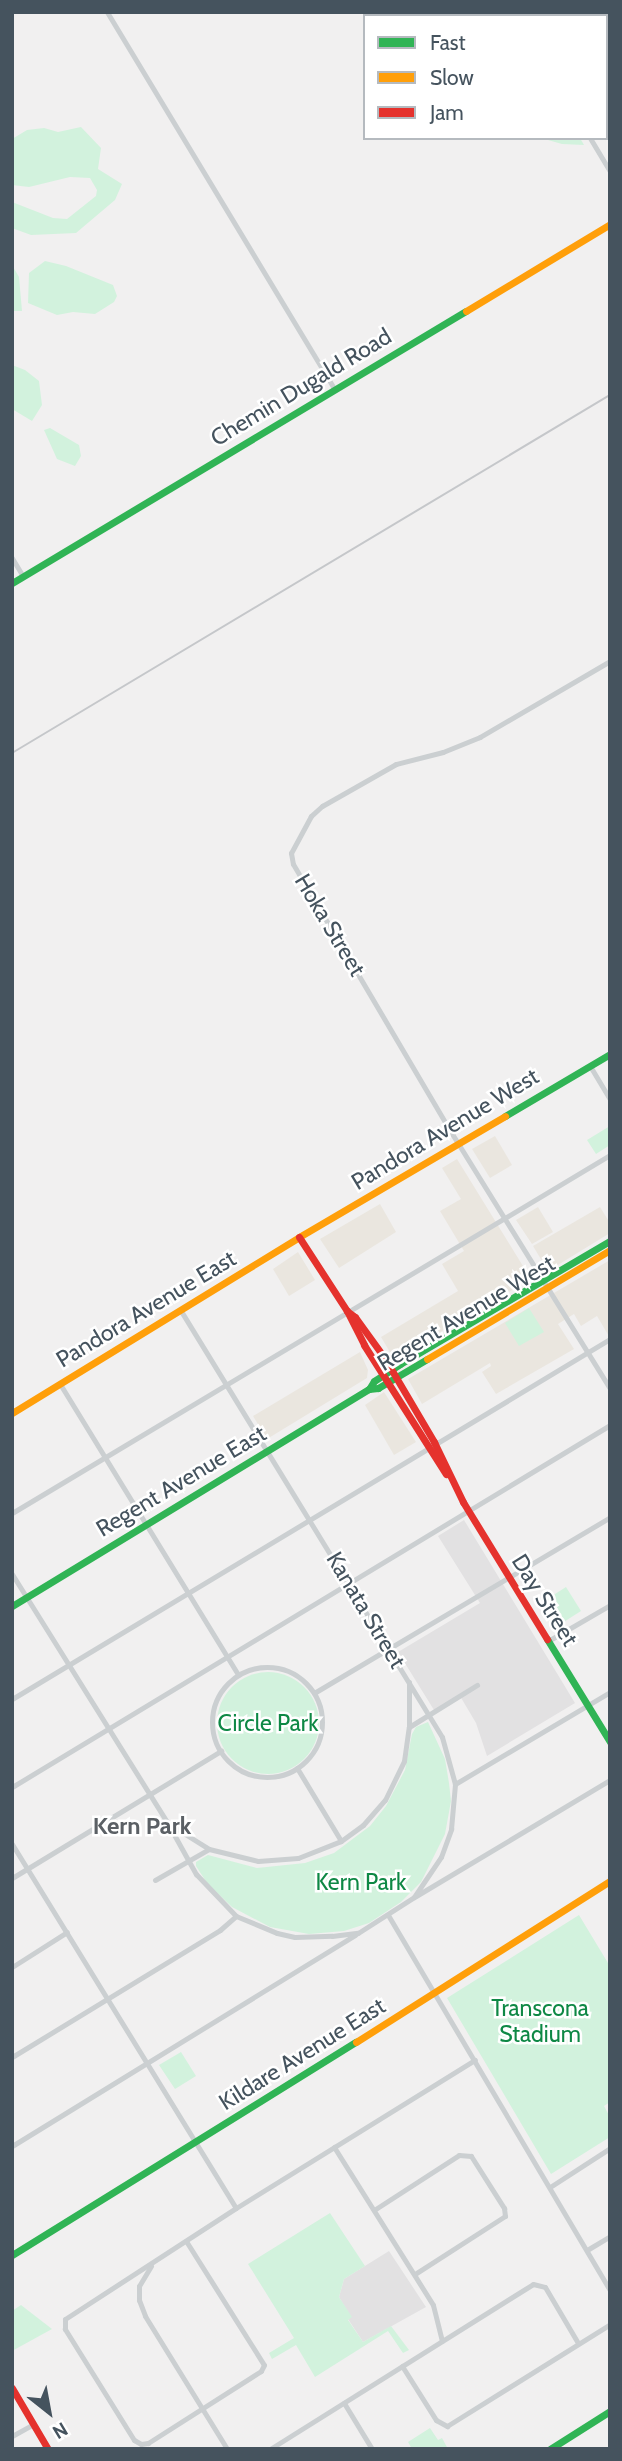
<!DOCTYPE html>
<style>
body{margin:0}
#map{position:relative;width:622px;height:2461px;overflow:hidden;background:#f1f0f0;font-family:Cabin,sans-serif}
div>[style]{position:absolute}
[style*='--x']{left:calc(var(--x)*1px);top:calc(var(--y)*1px);width:calc(var(--w)*1px);rotate:calc(var(--a)*1deg)}
.commercial>*{inset:0;background:#eae6df}
.education>*{inset:0;background:#e2e1e2}
.green>*{inset:0;background:#d2f2dd}
.round{border-radius:50%}
.street>*{height:5px;margin:-2.5px;padding:0 2.5px;transform-origin:2.5px;border-radius:2.5px;background:#cbcfd1}
.street>.ring{margin:-2.5px;padding:0;box-sizing:content-box;background:none;border:5px solid #cbcfd1;border-radius:50%}
.fast>*{height:7px;margin:-3.5px;padding:0 3.5px;transform-origin:3.5px;border-radius:3.5px;background:#30b455}
.slow>*{height:7px;margin:-3.5px;padding:0 3.5px;transform-origin:3.5px;border-radius:3.5px;background:#ff9f0a}
.jam>*{height:7px;margin:-3.5px;padding:0 3.5px;transform-origin:3.5px;border-radius:3.5px;background:#e5322d}
.rail>*{height:2px;margin:-1px;padding:0 1px;transform-origin:1px;border-radius:1px;background:#c5c7ca}
span{translate:-50% -50%;white-space:nowrap;text-align:center;line-height:1.15;-webkit-text-stroke:5px #fff;paint-order:stroke}
.street-label{font-size:23px;color:#45535e}
.park-label{font-size:23px;color:#0e8845}
.neighbourhood-label{font-size:24px;color:#5b6065;font-weight:700}
.frame{position:absolute;inset:0;border:14px solid #45535e;pointer-events:none}
.legend{position:absolute;left:363px;top:14px;width:245px;height:126px;box-sizing:border-box;background:#fff;border:2px solid #b5babf;margin:0;padding:9px 12px;list-style:none;font-size:21px;color:#45535e}
.legend li{display:flex;align-items:center;gap:14px;height:35px}
.legend b{width:35px;border:2px solid #b5babf}
.north{position:absolute;left:14px;top:2377px;width:70px;height:70px;-webkit-text-stroke:5px #fff;paint-order:stroke;rotate:149deg;font-size:19px;font-weight:700;line-height:28px;text-align:center;color:#45535e}
.north::after{content:'';display:block;margin:auto;width:24px;height:32px;background:#45535e;clip-path:polygon(50% 0,100% 100%,50% 72%,0 100%)}
</style>
<div id="map">
<div class="commercial">
<div style="clip-path:polygon(495px 1136px,512px 1165px,490px 1178px,472px 1149px)"></div>
<div style="clip-path:polygon(457px 1159px,531px 1279px,394px 1359px,381px 1337px,458px 1291px,442px 1264px,464px 1251px,440px 1211px,461px 1199px,442px 1168px)"></div>
<div style="clip-path:polygon(380px 1204px,396px 1232px,339px 1268px,320px 1239px)"></div>
<div style="clip-path:polygon(538px 1207px,553px 1232px,532px 1244px,516px 1220px)"></div>
<div style="clip-path:polygon(600px 1207px,610px 1223px,610px 1233px,548px 1271px,533px 1246px)"></div>
<div style="clip-path:polygon(298px 1252px,315px 1280px,289px 1296px,273px 1269px)"></div>
<div style="clip-path:polygon(610px 1260px,610px 1338px,597px 1316px,581px 1326px,574px 1314px,558px 1324px,574px 1349px,496px 1394px,482px 1372px,491px 1366px,490px 1363px,422px 1404px,408px 1379px)"></div>
<div style="clip-path:polygon(360px 1352px,368px 1370px,367px 1378px,267px 1439px,253px 1416px)"></div>
<div style="clip-path:polygon(384px 1392px,416px 1442px,394px 1455px,365px 1405px)"></div>
</div>
<div class="education">
<div style="clip-path:polygon(464px 1520px,575px 1703px,487px 1756px,476px 1723px,460px 1696px,434px 1710px,398px 1652px,480px 1603px,438px 1536px)"></div>
<div style="clip-path:polygon(389px 2251px,426px 2307px,363px 2342px,348px 2319px,351px 2317px,339px 2297px,344px 2279px)"></div>
</div>
<div class="green">
<div style="clip-path:polygon(81px 127px,101px 148px,98px 169px,122px 184px,115px 200px,76px 233px,31px 235px,12px 228px,12px 202px,53px 218px,67px 219px,96px 196px,97px 190px,90px 178px,70px 177px,29px 187px,12px 185px,12px 139px,27px 130px,44px 128px,58px 132px)"></div>
<div style="clip-path:polygon(541px 138px,580px 138px,584px 145px,562px 144px)"></div>
<div style="clip-path:polygon(45px 261px,66px 266px,113px 285px,117px 296px,114px 302px,95px 314px,73px 312px,57px 315px,28px 303px,29px 273px)"></div>
<div style="clip-path:polygon(12px 265px,19px 277px,22px 311px,12px 311px)"></div>
<div style="clip-path:polygon(12px 365px,25px 370px,39px 381px,42px 405px,32px 421px,12px 409px)"></div>
<div style="clip-path:polygon(50px 428px,79px 445px,81px 456px,75px 466px,57px 459px,44px 430px)"></div>
<div style="clip-path:polygon(610px 1126px,610px 1145px,596px 1154px,587px 1140px)"></div>
<div style="clip-path:polygon(529px 1308px,544px 1332px,519px 1346px,505px 1323px)"></div>
<div style="clip-path:polygon(566px 1587px,581px 1611px,559px 1625px,544px 1601px)"></div>
<div class="round" style="left:217px;top:1672px;width:102px;height:102px"></div>
<div style="clip-path:polygon(428px 1722px,445px 1759px,449px 1783px,451px 1801px,445px 1834px,421px 1882px,401px 1902px,369px 1923px,344px 1931px,309px 1934px,270px 1927px,232px 1907px,207px 1883px,196px 1866px,196px 1862px,208px 1855px,257px 1868px,305px 1863px,334px 1853px,370px 1826px,386px 1806px,405px 1770px,412px 1734px,416px 1727px)"></div>
<div style="clip-path:polygon(579px 1915px,608px 1963px,610px 1974px,610px 2102px,604px 2106px,610px 2117px,610px 2137px,551px 2174px,447px 1998px)"></div>
<div style="clip-path:polygon(181px 2052px,196px 2076px,175px 2089px,159px 2065px)"></div>
<div style="clip-path:polygon(330px 2213px,365px 2266px,344px 2279px,339px 2297px,352px 2317px,348px 2320px,363px 2342px,391px 2326px,409px 2350px,403px 2353px,388px 2331px,315px 2377px,296px 2345px,272px 2359px,269px 2353px,294px 2338px,248px 2264px)"></div>
<div style="clip-path:polygon(21px 2305px,52px 2329px,12px 2351px,12px 2311px)"></div>
<div style="clip-path:polygon(430px 2428px,438px 2440px,442px 2438px,448px 2449px,412px 2449px,408px 2442px)"></div>
</div>
<div class="street">
<div style="--x:107;--y:12;--w:440;--a:58.9"></div>
<div style="--x:515;--y:12;--w:4;--a:63"></div>
<div style="--x:590;--y:138;--w:39;--a:59"></div>
<div style="--x:12;--y:558;--w:21;--a:59"></div>
<div style="--x:610;--y:661;--w:151;--a:149.7"></div>
<div style="--x:480;--y:737;--w:40;--a:158"></div>
<div style="--x:443;--y:752;--w:49;--a:165.7"></div>
<div style="--x:396;--y:764;--w:85;--a:150.4"></div>
<div style="--x:322;--y:806;--w:15;--a:138"></div>
<div style="--x:311;--y:816;--w:42;--a:118.4"></div>
<div style="--x:291;--y:853;--w:11;--a:80"></div>
<div style="--x:293;--y:864;--w:302;--a:59.5"></div>
<div style="--x:446;--y:1124;--w:311;--a:58.2"></div>
<div style="--x:590;--y:1066;--w:39;--a:59"></div>
<div style="--x:60;--y:1384;--w:341;--a:58.5"></div>
<div style="--x:12;--y:1513;--w:697;--a:-30.91"></div>
<div style="--x:12;--y:1574;--w:292;--a:58"></div>
<div style="--x:167;--y:1822;--w:60;--a:60.9"></div>
<div style="--x:196;--y:1874;--w:58;--a:46.4"></div>
<div style="--x:236;--y:1916;--w:44;--a:22.5"></div>
<div style="--x:277;--y:1933;--w:18;--a:13"></div>
<div style="--x:295;--y:1937;--w:37;--a:-2"></div>
<div style="--x:332;--y:1936;--w:26;--a:-7"></div>
<div style="--x:358;--y:1933;--w:67;--a:-32.7"></div>
<div style="--x:414;--y:1897;--w:48;--a:-56"></div>
<div style="--x:441;--y:1857;--w:30;--a:-70"></div>
<div style="--x:451;--y:1829;--w:45;--a:-84.9"></div>
<div style="--x:455;--y:1784;--w:49;--a:-105.5"></div>
<div style="--x:442;--y:1737;--w:500;--a:-121.5"></div>
<div style="--x:548;--y:1641;--w:72;--a:-30.1"></div>
<div class="ring" style="left:212px;top:1667px;width:105px;height:105px"></div>
<div style="--x:314;--y:1693;--w:344;--a:-30.7"></div>
<div style="--x:12;--y:1699;--w:698;--a:-31.05"></div>
<div style="--x:409;--y:1727;--w:80;--a:-31.7"></div>
<div style="--x:297;--y:1768;--w:85;--a:58.9"></div>
<div style="--x:455;--y:1784;--w:180;--a:-30.7"></div>
<div style="--x:12;--y:1787;--w:699;--a:-31.19"></div>
<div style="--x:169;--y:1824;--w:47;--a:32"></div>
<div style="--x:209;--y:1849;--w:50;--a:13.8"></div>
<div style="--x:258;--y:1861;--w:40;--a:-4.3"></div>
<div style="--x:298;--y:1858;--w:46;--a:-21.6"></div>
<div style="--x:341;--y:1841;--w:27;--a:-36"></div>
<div style="--x:363;--y:1825;--w:33;--a:-49"></div>
<div style="--x:385;--y:1800;--w:43;--a:-64"></div>
<div style="--x:404;--y:1761;--w:34;--a:-82"></div>
<div style="--x:409;--y:1727;--w:45;--a:-90"></div>
<div style="--x:12;--y:1844;--w:427;--a:58.4"></div>
<div style="--x:12;--y:1878;--w:245;--a:-31.3"></div>
<div style="--x:155;--y:1880;--w:62;--a:-29.9"></div>
<div style="--x:416;--y:1896;--w:226;--a:-30.9"></div>
<div style="--x:388;--y:1915;--w:436;--a:59.4"></div>
<div style="--x:12;--y:1967;--w:65;--a:-32.5"></div>
<div style="--x:12;--y:2057;--w:244;--a:-31.4"></div>
<div style="--x:220;--y:1930;--w:21;--a:-41"></div>
<div style="--x:12;--y:2146;--w:403;--a:-31.6"></div>
<div style="--x:334;--y:2147;--w:186;--a:57.9"></div>
<div style="--x:433;--y:2305;--w:37;--a:76"></div>
<div style="--x:550;--y:2187;--w:72;--a:-33"></div>
<div style="--x:374;--y:2210;--w:101;--a:-32.9"></div>
<div style="--x:459;--y:2155;--w:12;--a:5"></div>
<div style="--x:471;--y:2156;--w:62;--a:57.6"></div>
<div style="--x:504;--y:2208;--w:8;--a:83"></div>
<div style="--x:505;--y:2216;--w:107;--a:147.2"></div>
<div style="--x:186;--y:2241;--w:146;--a:57.8"></div>
<div style="--x:264;--y:2365;--w:7;--a:117"></div>
<div style="--x:261;--y:2371;--w:134;--a:147.5"></div>
<div style="--x:148;--y:2443;--w:7;--a:172"></div>
<div style="--x:141;--y:2444;--w:8;--a:-150"></div>
<div style="--x:134;--y:2440;--w:131;--a:-121.9"></div>
<div style="--x:65;--y:2329;--w:10;--a:-90"></div>
<div style="--x:65;--y:2319;--w:204;--a:-33"></div>
<div style="--x:236;--y:2208;--w:281;--a:-31.8"></div>
<div style="--x:587;--y:2250;--w:27;--a:-31"></div>
<div style="--x:151;--y:2266;--w:23;--a:121"></div>
<div style="--x:139;--y:2286;--w:14;--a:90"></div>
<div style="--x:139;--y:2300;--w:17;--a:69"></div>
<div style="--x:145;--y:2316;--w:156;--a:58.3"></div>
<div style="--x:402;--y:2366;--w:64;--a:57.8"></div>
<div style="--x:436;--y:2420;--w:13;--a:29"></div>
<div style="--x:447;--y:2426;--w:192;--a:-32"></div>
<div style="--x:344;--y:2403;--w:54;--a:58.7"></div>
<div style="--x:12;--y:2436;--w:25;--a:-29"></div>
<div style="--x:270;--y:2449;--w:310;--a:-32.1"></div>
<div style="--x:533;--y:2284;--w:12;--a:14"></div>
<div style="--x:545;--y:2287;--w:65;--a:59.5"></div>
</div>
<div class="fast">
<div style="--x:12;--y:583;--w:529;--a:-30.93"></div>
<div style="--x:505;--y:1116;--w:122;--a:-30.6"></div>
<div style="--x:369;--y:1389;--w:9;--a:-58"></div>
<div style="--x:374;--y:1381;--w:31;--a:-33"></div>
<div style="--x:400;--y:1364;--w:243;--a:-30.4"></div>
<div style="--x:12;--y:1606;--w:418;--a:-31.3"></div>
<div style="--x:369;--y:1389;--w:9;--a:-6"></div>
<div style="--x:378;--y:1388;--w:57;--a:-30.6"></div>
<div style="--x:547;--y:1639;--w:121;--a:58.5"></div>
<div style="--x:12;--y:2255;--w:405;--a:-31.8"></div>
<div style="--x:550;--y:2449;--w:71;--a:-32.3"></div>
</div>
<div class="slow">
<div style="--x:466;--y:311;--w:168;--a:-31.1"></div>
<div style="--x:427;--y:1359;--w:213;--a:-30.8"></div>
<div style="--x:12;--y:1413;--w:337;--a:-31.5"></div>
<div style="--x:299;--y:1237;--w:239;--a:-30.4"></div>
<div style="--x:356;--y:2042;--w:301;--a:-32.4"></div>
</div>
<div class="jam">
<div style="--x:299;--y:1237;--w:88;--a:57"></div>
<div style="--x:347;--y:1311;--w:10;--a:37"></div>
<div style="--x:355;--y:1317;--w:49;--a:54.1"></div>
<div style="--x:384;--y:1357;--w:99;--a:59.5"></div>
<div style="--x:434;--y:1442;--w:67;--a:64.2"></div>
<div style="--x:463;--y:1502;--w:161;--a:58.5"></div>
<div style="--x:347;--y:1311;--w:38;--a:63"></div>
<div style="--x:364;--y:1345;--w:153;--a:57.6"></div>
<div style="--x:12;--y:2388;--w:71;--a:59.5"></div>
</div>
<div class="rail">
<div style="--x:12;--y:753;--w:697;--a:-30.91"></div>
</div>
<div class="street-label">
<span style="left:301px;top:387px;rotate:-31deg">Chemin Dugald Road</span>
<span style="left:330px;top:925px;rotate:59deg">Hoka Street</span>
<span style="left:445px;top:1129px;rotate:-31deg">Pandora Avenue West</span>
<span style="left:146px;top:1309px;rotate:-31deg">Pandora Avenue East</span>
<span style="left:466px;top:1313px;rotate:-31deg">Regent Avenue West</span>
<span style="left:181px;top:1481px;rotate:-31deg">Regent Avenue East</span>
<span style="left:545px;top:1600px;rotate:58deg">Day Street</span>
<span style="left:366px;top:1610px;rotate:59deg">Kanata Street</span>
<span style="left:302px;top:2054px;rotate:-32deg">Kildare Avenue East</span>
</div>
<div class="park-label">
<span style="left:268px;top:1723px">Circle Park</span>
<span style="left:361px;top:1882px">Kern Park</span>
<span style="left:540px;top:2021px">Transcona<br>Stadium</span>
</div>
<div class="neighbourhood-label">
<span style="left:142px;top:1826px">Kern Park</span>
</div>
<div class="frame"></div>
<ul class="legend">
<li><b style="height:9px;background:#30b455"></b>Fast</li>
<li><b style="height:9px;background:#ff9f0a"></b>Slow</li>
<li><b style="height:9px;background:#e5322d"></b>Jam</li>
</ul>
<div class="north">N</div>
</div>
